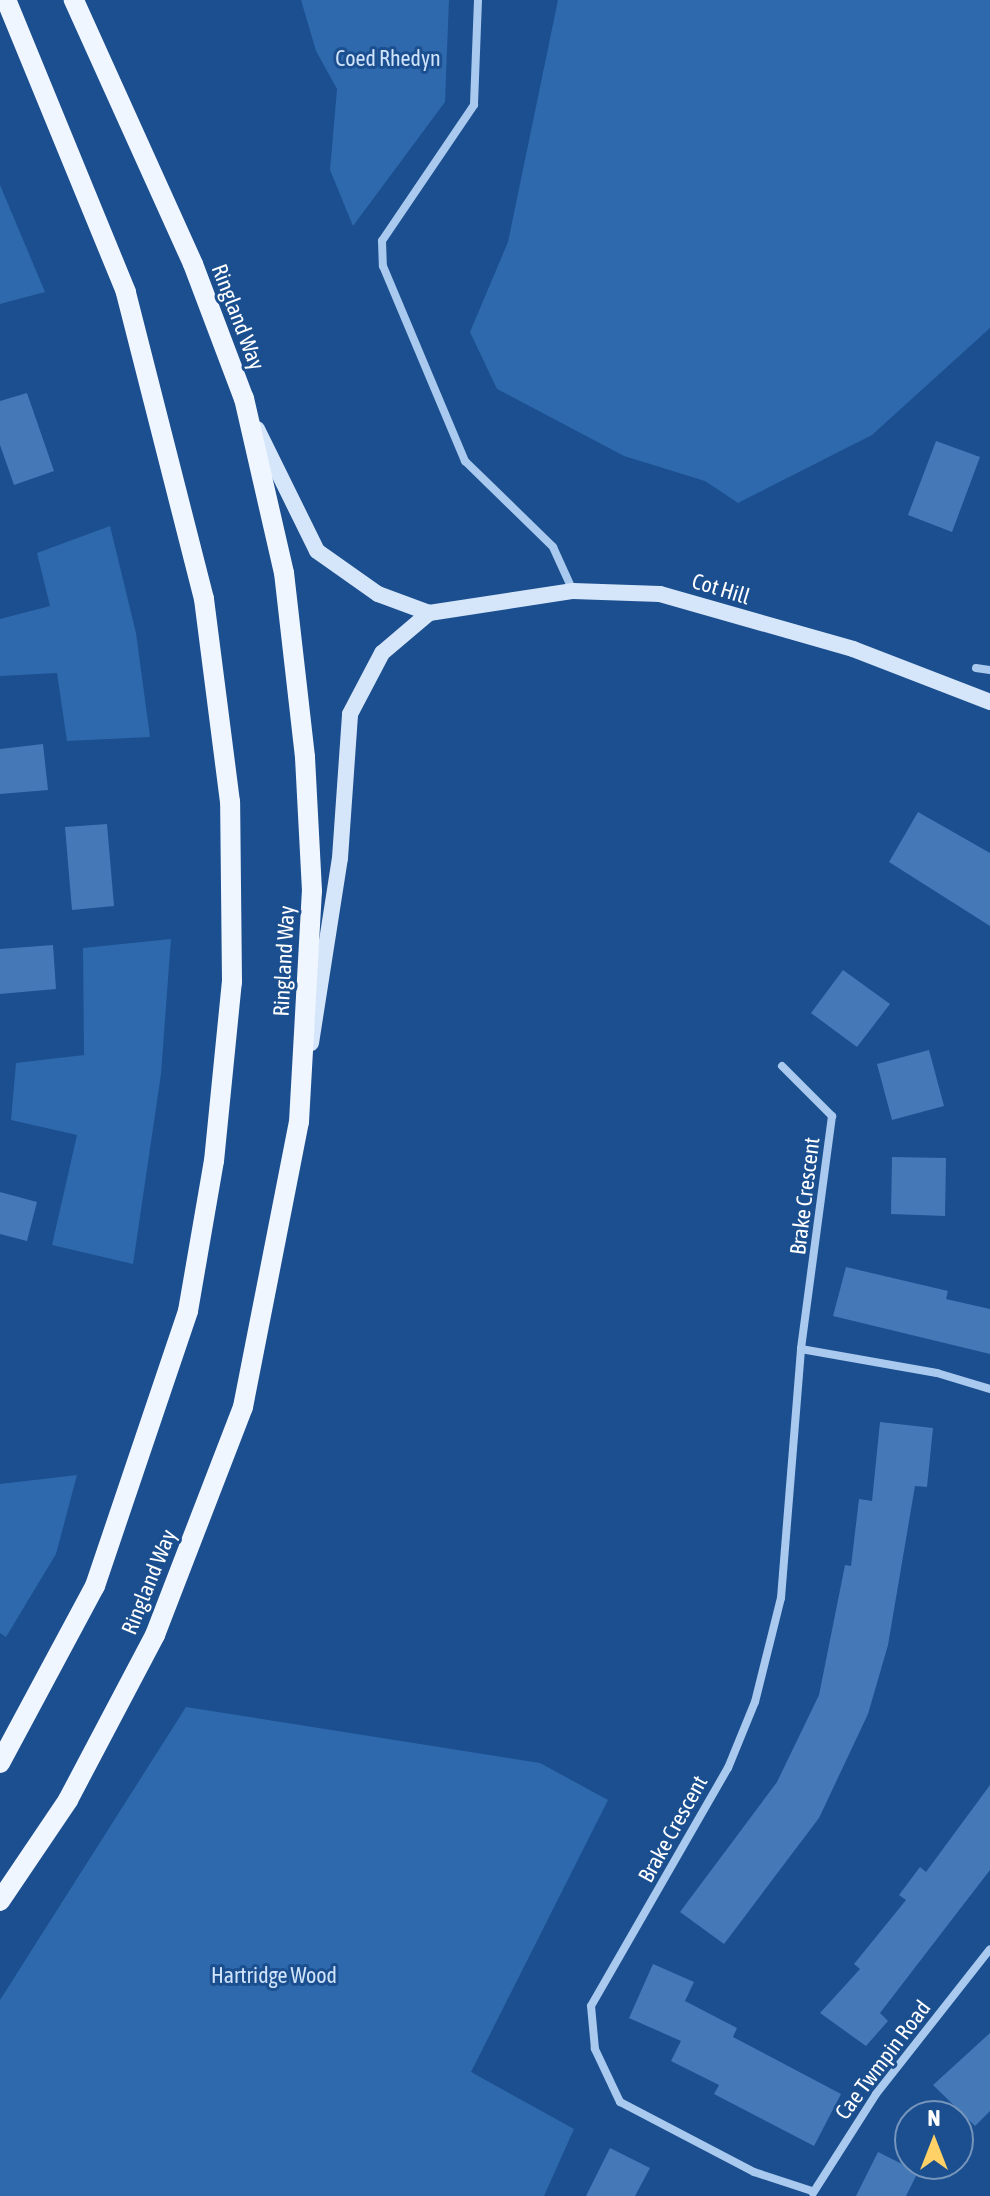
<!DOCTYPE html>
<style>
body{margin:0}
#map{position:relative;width:990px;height:2196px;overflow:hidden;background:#1b4f8f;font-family:"Asap Condensed",sans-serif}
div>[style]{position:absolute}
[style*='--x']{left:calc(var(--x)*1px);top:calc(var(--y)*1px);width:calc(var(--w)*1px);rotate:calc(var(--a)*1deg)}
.green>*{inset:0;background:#2e69ad}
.building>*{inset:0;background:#4478b7}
.street>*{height:8px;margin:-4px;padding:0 4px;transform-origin:4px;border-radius:4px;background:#a9c9ee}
.secondary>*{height:16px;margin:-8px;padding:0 8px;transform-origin:8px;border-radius:8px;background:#d6e6fa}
.primary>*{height:20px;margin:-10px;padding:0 10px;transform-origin:10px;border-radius:10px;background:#f0f6ff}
span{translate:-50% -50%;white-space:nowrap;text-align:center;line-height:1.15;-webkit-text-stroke:6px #1b4f8f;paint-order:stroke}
.park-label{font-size:22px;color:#cfe3fa}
.street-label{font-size:22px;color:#fff}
.north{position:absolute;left:894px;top:2100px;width:80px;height:80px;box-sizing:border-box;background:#1b4f8f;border:2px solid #7695bc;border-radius:50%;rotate:0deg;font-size:22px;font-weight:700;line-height:32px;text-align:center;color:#fff}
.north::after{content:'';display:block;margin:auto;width:28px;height:36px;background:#ffd166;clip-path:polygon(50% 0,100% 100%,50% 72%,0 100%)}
</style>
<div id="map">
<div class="green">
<div style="clip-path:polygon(301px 0,449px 0,445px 102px,353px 226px,330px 170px,337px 89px,316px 51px)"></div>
<div style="clip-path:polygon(558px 0,990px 0,990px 328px,872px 435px,738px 503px,705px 481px,624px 456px,497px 389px,470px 332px,508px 242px)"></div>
<div style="clip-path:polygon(0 185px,45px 292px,0 304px)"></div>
<div style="clip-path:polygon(110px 526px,136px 633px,150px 737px,67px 741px,57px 673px,0 676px,0 619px,50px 606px,37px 553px)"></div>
<div style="clip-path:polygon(171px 939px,161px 1074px,133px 1264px,52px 1245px,77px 1135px,11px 1120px,16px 1063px,84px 1055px,83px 948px)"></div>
<div style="clip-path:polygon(77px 1475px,56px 1554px,6px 1637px,0 1633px,0 1484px)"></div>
<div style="clip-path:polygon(186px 1707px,540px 1763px,608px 1800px,471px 2072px,574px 2129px,544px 2196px,0 2196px,0 2000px)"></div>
</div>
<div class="building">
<div style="clip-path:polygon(27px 393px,54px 471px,14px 485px,0 445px,0 401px)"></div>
<div style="clip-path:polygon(936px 441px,980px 457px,952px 532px,908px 515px)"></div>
<div style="clip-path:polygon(43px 744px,48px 790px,0 794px,0 749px)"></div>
<div style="clip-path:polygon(918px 812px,990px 853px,990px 926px,889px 862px)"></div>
<div style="clip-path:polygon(107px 824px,114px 906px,72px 910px,65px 827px)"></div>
<div style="clip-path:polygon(53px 945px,56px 989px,0 994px,0 949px)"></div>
<div style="clip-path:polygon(843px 970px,890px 1004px,857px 1047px,811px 1013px)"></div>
<div style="clip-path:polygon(929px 1050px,944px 1106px,892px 1120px,877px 1064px)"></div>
<div style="clip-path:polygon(892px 1157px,946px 1158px,945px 1216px,891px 1214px)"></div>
<div style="clip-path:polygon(0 1192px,37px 1202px,27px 1241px,0 1234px)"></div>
<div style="clip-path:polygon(846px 1267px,948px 1291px,946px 1299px,990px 1309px,990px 1354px,833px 1316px)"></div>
<div style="clip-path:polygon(880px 1422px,933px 1428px,927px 1487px,915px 1486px,888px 1645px,868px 1714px,819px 1818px,724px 1944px,680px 1912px,777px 1782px,819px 1695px,845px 1565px,851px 1566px,859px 1499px,872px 1501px)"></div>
<div style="clip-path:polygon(990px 1785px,990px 1870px,880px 2013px,888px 2021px,866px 2046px,820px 2013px,860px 1969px,854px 1964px,906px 1900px,899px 1895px,920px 1867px,926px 1872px)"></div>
<div style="clip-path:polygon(653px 1964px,694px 1982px,685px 2001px,737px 2028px,733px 2037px,841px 2094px,814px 2146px,714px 2094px,719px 2085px,671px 2061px,681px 2041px,629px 2018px)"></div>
<div style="clip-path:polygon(990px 2033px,990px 2111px,975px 2126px,933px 2085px)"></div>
<div style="clip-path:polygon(610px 2148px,650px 2168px,635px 2196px,586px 2196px)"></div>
<div style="clip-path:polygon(878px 2152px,918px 2172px,906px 2196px,856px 2196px)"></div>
</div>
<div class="street">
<div style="--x:478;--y:0;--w:105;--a:92.2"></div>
<div style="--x:474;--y:105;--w:164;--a:124.1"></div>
<div style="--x:382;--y:241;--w:25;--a:88"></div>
<div style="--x:383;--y:266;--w:212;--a:67.2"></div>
<div style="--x:465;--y:461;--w:123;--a:44.3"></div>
<div style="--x:553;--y:547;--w:48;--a:65.6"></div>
<div style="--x:976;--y:668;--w:14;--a:8"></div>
<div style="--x:782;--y:1066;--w:71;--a:45"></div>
<div style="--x:832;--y:1116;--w:235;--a:97.6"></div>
<div style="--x:812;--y:2191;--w:61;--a:-161.9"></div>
<div style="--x:754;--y:2172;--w:151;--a:-152.4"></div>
<div style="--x:620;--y:2102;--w:59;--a:-115.3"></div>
<div style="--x:595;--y:2049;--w:43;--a:-95.3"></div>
<div style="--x:591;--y:2006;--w:275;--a:-60.1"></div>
<div style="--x:728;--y:1768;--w:71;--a:-67.8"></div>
<div style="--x:755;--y:1702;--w:107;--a:-76"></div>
<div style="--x:781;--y:1598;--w:250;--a:-85.4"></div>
<div style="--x:801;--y:1349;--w:138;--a:10"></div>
<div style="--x:937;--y:1373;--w:55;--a:16.8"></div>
<div style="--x:813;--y:2193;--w:117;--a:-57.5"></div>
<div style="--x:876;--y:2094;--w:184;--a:-51.8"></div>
</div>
<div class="secondary">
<div style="--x:257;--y:429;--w:136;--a:63.8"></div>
<div style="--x:317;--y:551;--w:75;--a:35.2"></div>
<div style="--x:378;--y:594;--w:54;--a:20.4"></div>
<div style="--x:429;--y:613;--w:146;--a:-8.7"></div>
<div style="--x:573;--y:591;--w:87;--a:2"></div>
<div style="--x:660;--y:594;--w:201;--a:15.9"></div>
<div style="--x:853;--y:649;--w:147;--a:21.1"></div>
<div style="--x:311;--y:1043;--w:187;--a:-81.1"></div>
<div style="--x:340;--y:858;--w:144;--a:-86"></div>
<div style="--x:350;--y:714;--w:69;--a:-62.3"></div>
<div style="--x:382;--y:653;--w:62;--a:-40.4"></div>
</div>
<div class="primary">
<div style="--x:0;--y:1763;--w:201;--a:-61.8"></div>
<div style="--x:95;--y:1586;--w:290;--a:-71.3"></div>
<div style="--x:188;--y:1311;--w:152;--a:-80.2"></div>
<div style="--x:214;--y:1161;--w:180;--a:-84.3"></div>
<div style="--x:232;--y:982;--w:180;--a:-90.6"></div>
<div style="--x:230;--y:802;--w:205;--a:-97.3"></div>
<div style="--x:204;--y:599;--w:317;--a:-104.3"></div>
<div style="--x:126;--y:292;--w:316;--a:-112.3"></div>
<div style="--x:0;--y:1901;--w:122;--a:-56"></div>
<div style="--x:68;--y:1800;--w:187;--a:-62.2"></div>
<div style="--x:155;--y:1635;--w:244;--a:-68.9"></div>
<div style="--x:243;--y:1407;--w:290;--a:-78.9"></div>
<div style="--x:299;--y:1122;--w:231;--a:-86.8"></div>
<div style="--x:312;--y:891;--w:134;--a:-93"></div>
<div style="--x:305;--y:757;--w:185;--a:-96.5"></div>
<div style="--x:284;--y:573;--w:179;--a:-102.9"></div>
<div style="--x:244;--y:399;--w:144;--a:-110.7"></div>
<div style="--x:193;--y:264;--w:290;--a:-114.3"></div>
</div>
<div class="park-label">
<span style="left:388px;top:59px">Coed Rhedyn</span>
<span style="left:274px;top:1976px">Hartridge Wood</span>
</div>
<div class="street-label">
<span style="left:238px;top:317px;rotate:69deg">Ringland Way</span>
<span style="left:721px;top:589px;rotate:17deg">Cot Hill</span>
<span style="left:284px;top:961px;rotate:-87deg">Ringland Way</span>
<span style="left:805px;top:1196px;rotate:-83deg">Brake Crescent</span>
<span style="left:149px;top:1582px;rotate:-68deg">Ringland Way</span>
<span style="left:673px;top:1829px;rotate:-61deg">Brake Crescent</span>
<span style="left:883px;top:2060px;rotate:-53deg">Cae Twmpin Road</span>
</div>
<div class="north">N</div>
</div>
